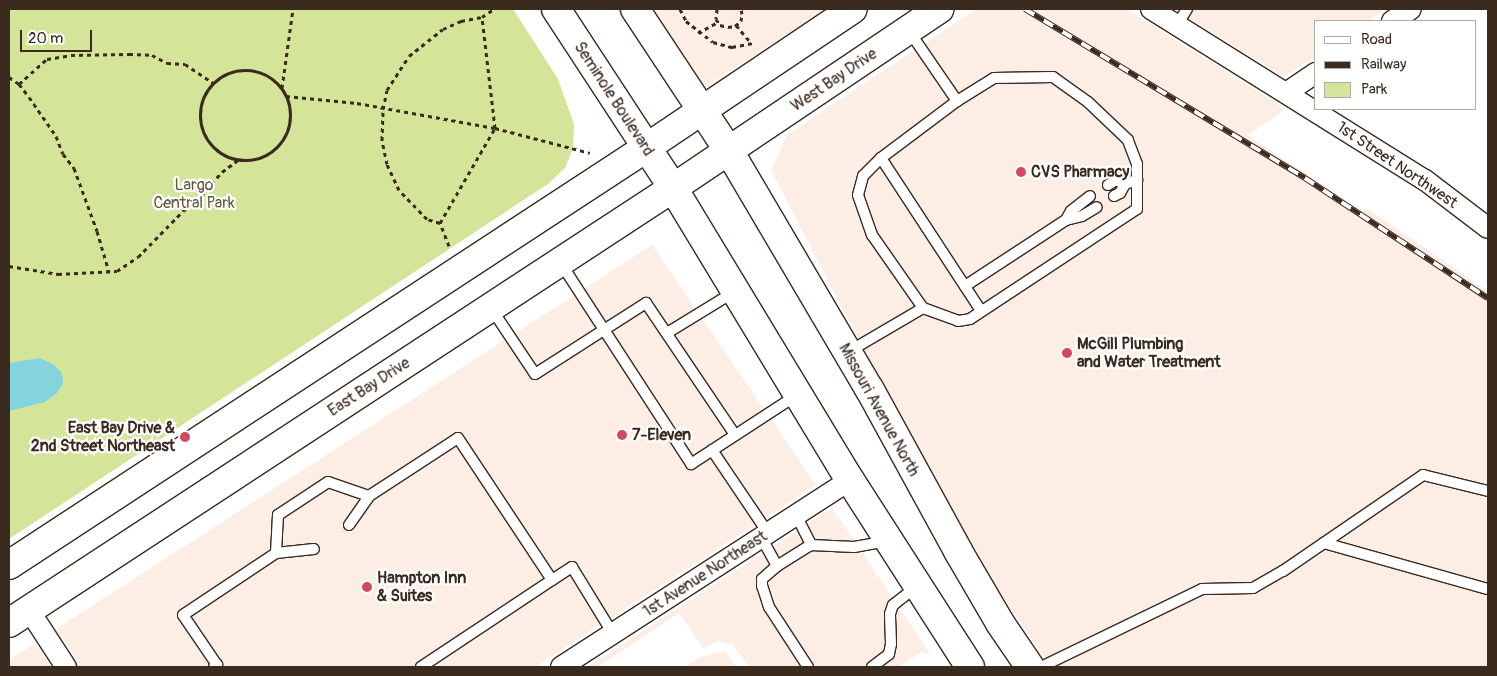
<!DOCTYPE html>
<style>
body{margin:0}
#map{position:relative;width:1497px;height:676px;overflow:hidden;background:#fff;font-family:Pangolin,sans-serif}
div>[style]{position:absolute}
[style*='--x']{left:calc(var(--x)*1px);top:calc(var(--y)*1px);width:calc(var(--w)*1px);rotate:calc(var(--a)*1deg)}
.built>*{inset:0;background:#fceee4}
.green>*{inset:0;background:#d4e599}
.water>*{inset:0;background:#84d4de}
.path>*{height:3px;margin-top:-1.5px;transform-origin:0;background:repeating-linear-gradient(90deg,#3b2a1e 0 4px,transparent 0 8px)}
.path>.ring{margin:-1.5px;padding:0;box-sizing:content-box;background:none;border:3px solid #3b2a1e;border-radius:50%}
.roads{filter:drop-shadow(1px 0 #3b2a1e) drop-shadow(-1px 0 #3b2a1e) drop-shadow(0 1px #3b2a1e) drop-shadow(0 -1px #3b2a1e)}
.lane>*{height:10px;margin:-5px;padding:0 5px;transform-origin:5px;border-radius:5px;background:#fff}
.street>*{height:20px;margin:-10px;padding:0 10px;transform-origin:10px;border-radius:10px;background:#fff}
.primary>*{height:28px;margin:-14px;padding:0 14px;transform-origin:14px;border-radius:14px;background:#fff}
.rail>*{height:5.5px;margin-top:-2.75px;transform-origin:0;background:repeating-linear-gradient(90deg,#fff 0 11px,#3b2a1e 0 22px);box-sizing:border-box;border-block:1px solid #3b2a1e}
.dots>*{width:14px;height:14px;translate:-50% -50%;box-sizing:border-box;border:2px solid #fff;border-radius:50%}
span{translate:-50% -50%;white-space:nowrap;text-align:center;line-height:1.15;-webkit-text-stroke:4.5px #fff;paint-order:stroke}
.street-label{font-size:16px;color:#3b2a1e}
.poi-label{font-size:16px;color:#3b2a1e;font-weight:700}
.left{translate:0 -50%;text-align:left}
.right{translate:-100% -50%;text-align:right}
.park-label{font-size:16px;color:#61593d}
.frame{position:absolute;inset:0;border:10px solid #3b2a1e;pointer-events:none}
.legend{position:absolute;left:1314px;top:20px;width:162px;height:90px;box-sizing:border-box;background:#fff;border:1px solid #b1aaa5;margin:0;padding:6px 9px;list-style:none;font-size:15px;color:#3b2a1e}
.legend li{display:flex;align-items:center;gap:10px;height:25px}
.legend b{width:25px;border:1px solid #b1aaa5}
.scale{position:absolute;left:20px;top:30px;width:72px;height:22px;box-sizing:border-box;border:2px solid #3b2a1e;border-top:0;padding-left:6px;font-size:15px;line-height:18px;white-space:nowrap;color:#3b2a1e;-webkit-text-stroke:4px #fff;paint-order:stroke}
</style>
<div id="map">
<div class="built">
<div style="clip-path:polygon(650px 9px,827px 9px,702px 89px)"></div>
<div style="clip-path:polygon(976px 9px,1126px 9px,1277px 103px,1283px 111px,1248px 135px,1362px 212px,1367px 208px,1488px 292px,1488px 667px,1051px 667px,977px 559px,891px 403px,771px 170px,787px 135px)"></div>
<div style="clip-path:polygon(1175px 9px,1386px 9px,1368px 21px,1316px 21px,1316px 56px,1284px 77px)"></div>
<div style="clip-path:polygon(652px 245px,816px 485px,535px 667px,81px 667px,56px 629px)"></div>
<div style="clip-path:polygon(832px 508px,931px 655px,922px 652px,898px 667px,749px 667px,733px 645px,718px 641px,704px 649px,679px 613px,598px 667px,587px 667px)"></div>
<div style="clip-path:polygon(35px 643px,51px 667px,9px 667px,9px 660px)"></div>
<div style="clip-path:polygon(725px 651px,736px 667px,684px 667px,698px 658px)"></div>
</div>
<div class="green">
<div style="clip-path:polygon(9px 9px,513px 9px,558px 79px,574px 124px,573px 148px,565px 168px,548px 184px,9px 539px)"></div>
</div>
<div class="water">
<div style="clip-path:polygon(40px 358px,54px 365px,62px 373px,63px 384px,57px 393px,45px 402px,9px 411px,9px 363px)"></div>
</div>
<div class="path">
<div style="--x:680;--y:9;--w:13;--a:63"></div>
<div style="--x:686;--y:21;--w:34;--a:38"></div>
<div style="--x:713;--y:42;--w:20;--a:15"></div>
<div style="--x:732;--y:47;--w:21;--a:-11"></div>
<div style="--x:717;--y:9;--w:10;--a:96"></div>
<div style="--x:716;--y:19;--w:7;--a:56"></div>
<div style="--x:720;--y:25;--w:8;--a:14"></div>
<div style="--x:728;--y:27;--w:7;--a:-8"></div>
<div style="--x:735;--y:26;--w:8;--a:-40"></div>
<div style="--x:741;--y:21;--w:7;--a:-82"></div>
<div style="--x:742;--y:14;--w:5;--a:-101"></div>
<div style="--x:736;--y:25;--w:23;--a:50"></div>
<div style="--x:698;--y:33;--w:23;--a:-29"></div>
<div class="ring" style="left:200px;top:70px;width:87px;height:87px"></div>
<div style="--x:9;--y:77;--w:12;--a:35"></div>
<div style="--x:19;--y:84;--w:16;--a:52"></div>
<div style="--x:29;--y:97;--w:47;--a:55.3"></div>
<div style="--x:56;--y:136;--w:19;--a:69"></div>
<div style="--x:63;--y:154;--w:18;--a:52"></div>
<div style="--x:74;--y:168;--w:67;--a:69.9"></div>
<div style="--x:97;--y:231;--w:43;--a:73.7"></div>
<div style="--x:19;--y:84;--w:38;--a:-42"></div>
<div style="--x:47;--y:59;--w:24;--a:-9"></div>
<div style="--x:71;--y:55;--w:58;--a:-1"></div>
<div style="--x:129;--y:54;--w:23;--a:2"></div>
<div style="--x:152;--y:55;--w:17;--a:28"></div>
<div style="--x:167;--y:63;--w:18;--a:3"></div>
<div style="--x:185;--y:64;--w:34;--a:34"></div>
<div style="--x:282;--y:88;--w:80;--a:-82.1"></div>
<div style="--x:286;--y:96;--w:71;--a:5.6"></div>
<div style="--x:357;--y:103;--w:140;--a:10.3"></div>
<div style="--x:495;--y:128;--w:98;--a:14.7"></div>
<div style="--x:440;--y:223;--w:14;--a:-163"></div>
<div style="--x:427;--y:219;--w:40;--a:-134"></div>
<div style="--x:399;--y:190;--w:29;--a:-115"></div>
<div style="--x:387;--y:164;--w:25;--a:-102"></div>
<div style="--x:382;--y:140;--w:31;--a:-88"></div>
<div style="--x:383;--y:109;--w:19;--a:-78"></div>
<div style="--x:387;--y:90;--w:40;--a:-57.1"></div>
<div style="--x:409;--y:56;--w:43;--a:-38.5"></div>
<div style="--x:443;--y:29;--w:20;--a:-24"></div>
<div style="--x:461;--y:21;--w:21;--a:-11"></div>
<div style="--x:449;--y:246;--w:25;--a:-111"></div>
<div style="--x:440;--y:223;--w:110;--a:-59.9"></div>
<div style="--x:495;--y:128;--w:112;--a:-96.7"></div>
<div style="--x:482;--y:17;--w:14;--a:-34"></div>
<div style="--x:9;--y:266;--w:50;--a:9.3"></div>
<div style="--x:58;--y:274;--w:59;--a:-2.9"></div>
<div style="--x:117;--y:271;--w:25;--a:-34"></div>
<div style="--x:138;--y:257;--w:64;--a:-45.6"></div>
<div style="--x:183;--y:211;--w:23;--a:-40"></div>
<div style="--x:201;--y:196;--w:32;--a:-49"></div>
<div style="--x:222;--y:172;--w:20;--a:-37"></div>
</div>
<div class="roads">
<div class="lane">
<div style="--x:1177;--y:25;--w:19;--a:-58"></div>
<div style="--x:881;--y:158;--w:183;--a:56.8"></div>
<div style="--x:1108;--y:185;--w:9;--a:-32"></div>
<div style="--x:1116;--y:180;--w:10;--a:24"></div>
<div style="--x:1125;--y:184;--w:13;--a:-18"></div>
<div style="--x:1114;--y:196;--w:7;--a:-27"></div>
<div style="--x:1120;--y:193;--w:10;--a:-61"></div>
<div style="--x:1066;--y:220;--w:16;--a:-14"></div>
<div style="--x:1082;--y:216;--w:17;--a:-31"></div>
<div style="--x:560;--y:262;--w:241;--a:57"></div>
<div style="--x:691;--y:464;--w:126;--a:-33.1"></div>
<div style="--x:965;--y:286;--w:121;--a:-33.2"></div>
<div style="--x:1066;--y:220;--w:10;--a:-61"></div>
<div style="--x:1071;--y:211;--w:24;--a:-38"></div>
<div style="--x:491;--y:308;--w:79;--a:56.3"></div>
<div style="--x:535;--y:374;--w:132;--a:-32.6"></div>
<div style="--x:646;--y:303;--w:159;--a:56"></div>
<div style="--x:923;--y:308;--w:89;--a:-124.9"></div>
<div style="--x:872;--y:235;--w:42;--a:-109.3"></div>
<div style="--x:858;--y:195;--w:20;--a:-75"></div>
<div style="--x:863;--y:176;--w:25;--a:-45"></div>
<div style="--x:881;--y:158;--w:95;--a:-36.9"></div>
<div style="--x:667;--y:333;--w:79;--a:-31.5"></div>
<div style="--x:848;--y:352;--w:87;--a:-30.4"></div>
<div style="--x:923;--y:308;--w:37;--a:20"></div>
<div style="--x:958;--y:321;--w:12;--a:-9"></div>
<div style="--x:970;--y:319;--w:200;--a:-33.4"></div>
<div style="--x:1137;--y:209;--w:45;--a:-90"></div>
<div style="--x:1137;--y:164;--w:26;--a:-111"></div>
<div style="--x:1128;--y:140;--w:55;--a:-136.5"></div>
<div style="--x:1088;--y:102;--w:43;--a:-144.5"></div>
<div style="--x:1053;--y:77;--w:59;--a:179"></div>
<div style="--x:994;--y:78;--w:44;--a:148.1"></div>
<div style="--x:957;--y:101;--w:85;--a:-124.4"></div>
<div style="--x:712;--y:450;--w:100;--a:56"></div>
<div style="--x:796;--y:515;--w:34;--a:63"></div>
<div style="--x:349;--y:525;--w:35;--a:-55"></div>
<div style="--x:761;--y:537;--w:33;--a:61"></div>
<div style="--x:1324;--y:543;--w:170;--a:15.7"></div>
<div style="--x:276;--y:553;--w:38;--a:-6"></div>
<div style="--x:214;--y:667;--w:4;--a:-34"></div>
<div style="--x:217;--y:665;--w:60;--a:-124.2"></div>
<div style="--x:183;--y:615;--w:112;--a:-33.7"></div>
<div style="--x:276;--y:553;--w:38;--a:-87"></div>
<div style="--x:278;--y:515;--w:60;--a:-33.4"></div>
<div style="--x:328;--y:482;--w:43;--a:18.9"></div>
<div style="--x:369;--y:496;--w:106;--a:-33.1"></div>
<div style="--x:458;--y:438;--w:170;--a:56.5"></div>
<div style="--x:552;--y:580;--w:24;--a:-33"></div>
<div style="--x:572;--y:567;--w:79;--a:58.5"></div>
<div style="--x:421;--y:667;--w:157;--a:-33.6"></div>
<div style="--x:808;--y:667;--w:72;--a:-123"></div>
<div style="--x:769;--y:607;--w:22;--a:-108"></div>
<div style="--x:762;--y:586;--w:7;--a:-90"></div>
<div style="--x:762;--y:579;--w:20;--a:-41"></div>
<div style="--x:777;--y:566;--w:40;--a:-32"></div>
<div style="--x:811;--y:545;--w:43;--a:2.7"></div>
<div style="--x:854;--y:547;--w:35;--a:-10"></div>
<div style="--x:872;--y:667;--w:21;--a:-37"></div>
<div style="--x:889;--y:654;--w:10;--a:-79"></div>
<div style="--x:891;--y:644;--w:30;--a:-92"></div>
<div style="--x:890;--y:614;--w:9;--a:-72"></div>
<div style="--x:893;--y:605;--w:31;--a:-38"></div>
<div style="--x:1041;--y:667;--w:179;--a:-25.8"></div>
<div style="--x:1202;--y:589;--w:51;--a:-1.1"></div>
<div style="--x:1253;--y:588;--w:34;--a:-30"></div>
<div style="--x:1283;--y:571;--w:170;--a:-34.4"></div>
<div style="--x:1423;--y:475;--w:67;--a:13.8"></div>
</div>
<div class="street">
<div style="--x:1151;--y:9;--w:323;--a:32"></div>
<div style="--x:1425;--y:180;--w:79;--a:37.3"></div>
<div style="--x:1392;--y:21;--w:22;--a:-32"></div>
<div style="--x:1286;--y:93;--w:36;--a:-34"></div>
<div style="--x:29;--y:610;--w:68;--a:57"></div>
<div style="--x:561;--y:667;--w:344;--a:-32.9"></div>
</div>
<div class="primary">
<div style="--x:556;--y:9;--w:214;--a:56.8"></div>
<div style="--x:673;--y:188;--w:341;--a:58.8"></div>
<div style="--x:850;--y:480;--w:222;--a:57.3"></div>
<div style="--x:635;--y:9;--w:170;--a:56.5"></div>
<div style="--x:729;--y:151;--w:277;--a:59.5"></div>
<div style="--x:870;--y:390;--w:183;--a:61.3"></div>
<div style="--x:958;--y:551;--w:83;--a:59.7"></div>
<div style="--x:1000;--y:623;--w:53;--a:55.7"></div>
<div style="--x:9;--y:565;--w:761;--a:-33.21"></div>
<div style="--x:646;--y:148;--w:249;--a:-33.9"></div>
<div style="--x:9;--y:623;--w:794;--a:-33.23"></div>
<div style="--x:673;--y:188;--w:321;--a:-33.9"></div>
</div>
</div>
<div class="rail">
<div style="--x:1025;--y:9;--w:327;--a:31.1"></div>
<div style="--x:1305;--y:178;--w:219;--a:33.3"></div>
</div>
<div class="dots">
<div style="left:1021px;top:172px;background:#d1495b"></div>
<div style="left:1067px;top:353px;background:#d1495b"></div>
<div style="left:622px;top:435px;background:#d1495b"></div>
<div style="left:185px;top:437px;background:#d1495b"></div>
<div style="left:367px;top:587px;background:#d1495b"></div>
</div>
<div class="street-label">
<span style="left:834px;top:80px;rotate:-34deg">West Bay Drive</span>
<span style="left:614px;top:99px;rotate:57deg">Seminole Boulevard</span>
<span style="left:1397px;top:165px;rotate:34deg">1st Street Northwest</span>
<span style="left:369px;top:387px;rotate:-33deg">East Bay Drive</span>
<span style="left:879px;top:410px;rotate:61deg">Missouri Avenue North</span>
<span style="left:705px;top:574px;rotate:-33deg">1st Avenue Northeast</span>
</div>
<div class="poi-label">
<span class="left" style="left:1031px;top:172px">CVS Pharmacy</span>
<span class="left" style="left:1077px;top:353px">McGill Plumbing<br>and Water Treatment</span>
<span class="right" style="left:175px;top:437px">East Bay Drive &amp;<br>2nd Street Northeast</span>
<span class="left" style="left:632px;top:435px">7-Eleven</span>
<span class="left" style="left:377px;top:587px">Hampton Inn<br>&amp; Suites</span>
</div>
<div class="park-label">
<span style="left:194px;top:194px">Largo<br>Central Park</span>
</div>
<div class="frame"></div>
<ul class="legend">
<li><b style="height:6px;background:#fff"></b>Road</li>
<li><b style="height:6px;background:#3b2a1e"></b>Railway</li>
<li><b style="height:14px;background:#d4e599"></b>Park</li>
</ul>
<div class="scale">20 m</div>
</div>
